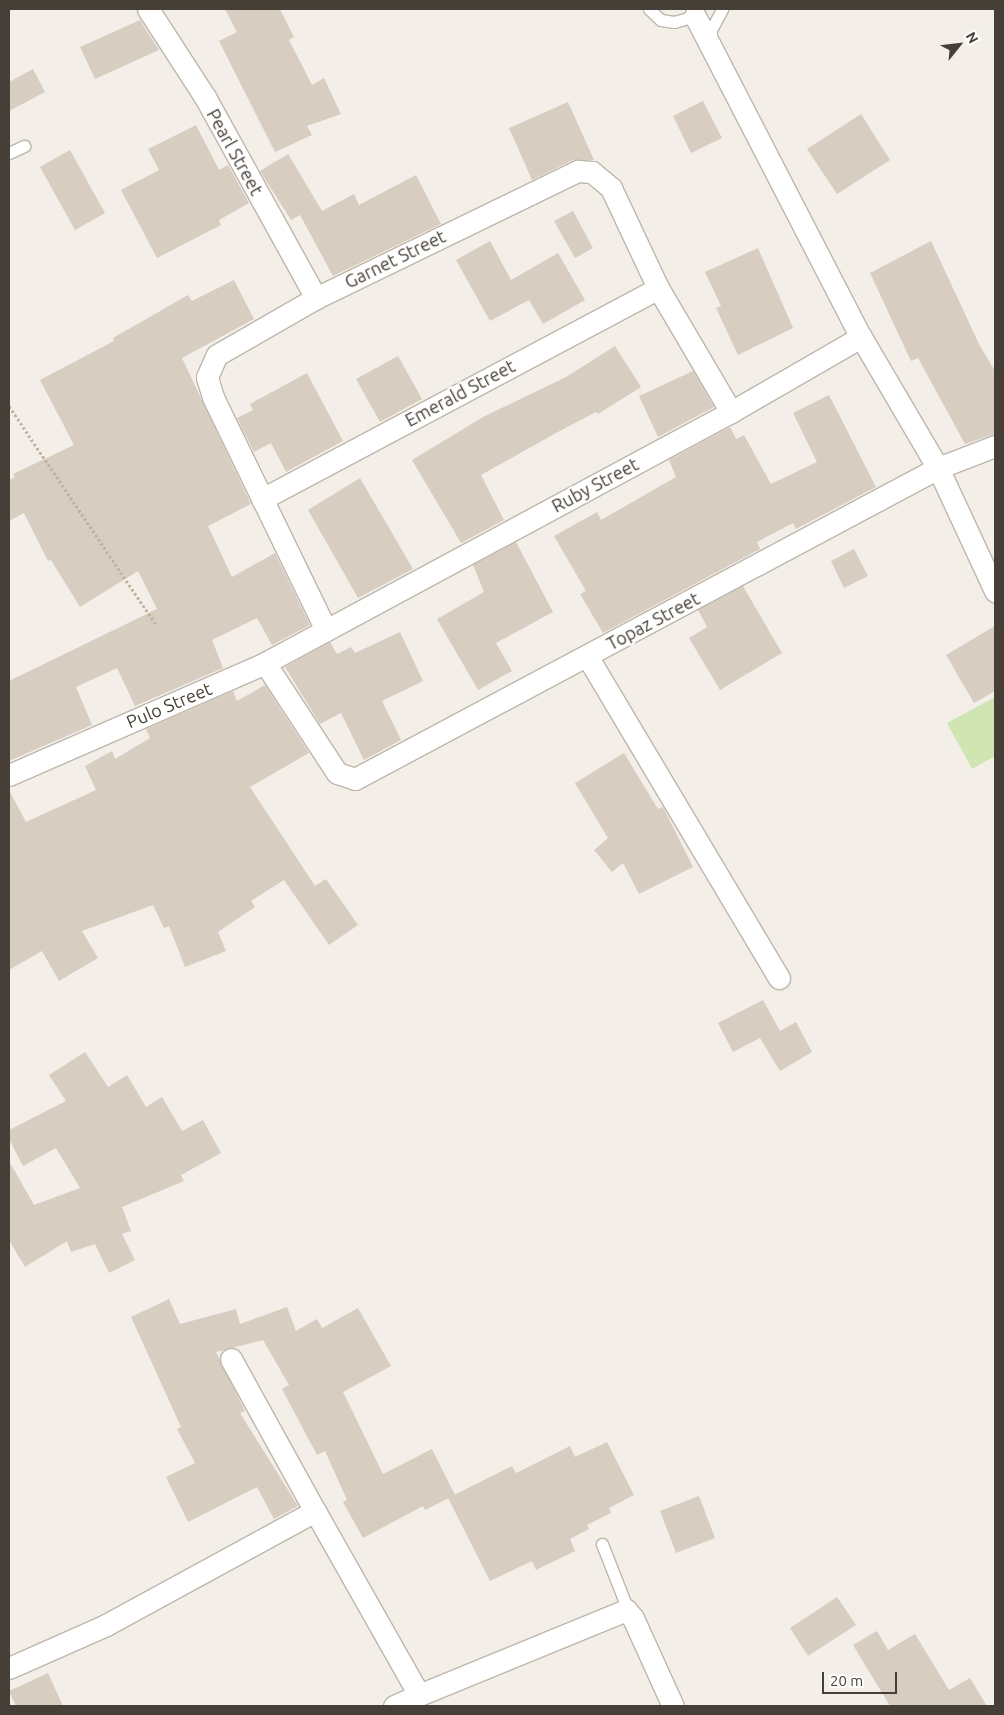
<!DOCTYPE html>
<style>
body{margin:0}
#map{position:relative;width:1004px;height:1715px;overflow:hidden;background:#f3efe8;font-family:Ubuntu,sans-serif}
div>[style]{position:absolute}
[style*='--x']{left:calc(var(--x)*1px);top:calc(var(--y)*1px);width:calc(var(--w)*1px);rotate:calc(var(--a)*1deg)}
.green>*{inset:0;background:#d1e5b2}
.building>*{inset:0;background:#d7cdc1}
.path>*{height:3px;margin-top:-1.5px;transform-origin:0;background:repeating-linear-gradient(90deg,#bfb19c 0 2.5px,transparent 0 5px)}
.roads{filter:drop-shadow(1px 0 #beb6ab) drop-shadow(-1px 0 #beb6ab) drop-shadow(0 1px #beb6ab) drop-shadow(0 -1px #beb6ab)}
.service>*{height:11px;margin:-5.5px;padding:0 5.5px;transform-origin:5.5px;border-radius:5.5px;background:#fff}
.minor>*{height:21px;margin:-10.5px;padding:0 10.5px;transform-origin:10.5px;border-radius:10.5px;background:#fff}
span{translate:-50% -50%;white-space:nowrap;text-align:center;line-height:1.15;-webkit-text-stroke:4px #fff;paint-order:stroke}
.street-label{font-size:18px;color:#463f37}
.frame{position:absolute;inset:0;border:10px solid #463f37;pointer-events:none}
.north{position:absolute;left:934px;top:20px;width:50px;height:50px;-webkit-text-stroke:4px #fff;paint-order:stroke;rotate:61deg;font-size:14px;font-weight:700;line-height:20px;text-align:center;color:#463f37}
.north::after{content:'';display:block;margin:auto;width:18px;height:22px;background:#463f37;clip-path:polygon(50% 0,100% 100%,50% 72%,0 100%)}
.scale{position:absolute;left:822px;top:1672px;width:75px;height:22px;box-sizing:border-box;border:2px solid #463f37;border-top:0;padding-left:6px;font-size:15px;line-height:18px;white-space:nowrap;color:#463f37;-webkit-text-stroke:4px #fff;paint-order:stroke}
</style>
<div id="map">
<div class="green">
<div style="clip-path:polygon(995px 697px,995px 756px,972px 769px,947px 723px)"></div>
</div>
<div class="building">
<div style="clip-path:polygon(225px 9px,280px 9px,294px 37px,289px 40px,312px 85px,324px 78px,341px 114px,307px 126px,312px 135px,275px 152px,219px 41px,237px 32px)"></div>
<div style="clip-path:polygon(140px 20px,159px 50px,95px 79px,80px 47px)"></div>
<div style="clip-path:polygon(33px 69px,45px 92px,9px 111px,9px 82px)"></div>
<div style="clip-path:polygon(703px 101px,722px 138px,691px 153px,673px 116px)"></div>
<div style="clip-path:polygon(568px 102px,594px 160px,573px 160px,532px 180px,509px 128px)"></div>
<div style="clip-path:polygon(861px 114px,890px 160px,837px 194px,807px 149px)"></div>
<div style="clip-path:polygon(196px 125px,219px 170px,228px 165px,249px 203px,219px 220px,221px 225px,157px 258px,121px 190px,159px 170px,148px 149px)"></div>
<div style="clip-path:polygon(70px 150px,105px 213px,75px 230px,40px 167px)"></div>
<div style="clip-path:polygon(288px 154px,322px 211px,354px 194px,359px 205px,416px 175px,441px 224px,333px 276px,300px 215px,291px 220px,260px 171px)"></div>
<div style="clip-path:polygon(573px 211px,593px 248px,575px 258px,554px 221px)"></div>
<div style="clip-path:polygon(490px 241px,511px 280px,558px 253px,585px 300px,543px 324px,529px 300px,490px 321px,456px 260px)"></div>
<div style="clip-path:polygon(931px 241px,979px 344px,995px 371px,995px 434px,965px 444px,918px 358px,911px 361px,870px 273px)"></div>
<div style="clip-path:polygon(758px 248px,793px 328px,738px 355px,716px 308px,721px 306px,705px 272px)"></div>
<div style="clip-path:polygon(234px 280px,254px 319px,182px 358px,251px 504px,208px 526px,232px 577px,275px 553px,310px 625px,272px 645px,257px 618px,212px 640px,223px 668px,135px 706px,117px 668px,76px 687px,92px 725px,9px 761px,9px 681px,157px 609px,138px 571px,80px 607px,51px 560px,48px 561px,24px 513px,9px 521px,9px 480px,15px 477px,13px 474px,74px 445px,40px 380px,114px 341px,113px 338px,188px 295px,192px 301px)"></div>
<div style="clip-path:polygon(615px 346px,641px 387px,598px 414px,596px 412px,556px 433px,481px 475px,504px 520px,461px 543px,412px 460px,483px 417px,566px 377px)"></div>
<div style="clip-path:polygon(398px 356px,422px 399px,380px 422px,356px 379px)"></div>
<div style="clip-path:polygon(693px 371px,714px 407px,658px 437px,639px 396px)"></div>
<div style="clip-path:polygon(307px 373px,343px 441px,286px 472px,271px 443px,254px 452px,237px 418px,253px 410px,250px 404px)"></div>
<div style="clip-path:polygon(829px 395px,876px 487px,796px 529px,793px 523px,757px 542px,760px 549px,603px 633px,580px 594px,586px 591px,554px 536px,597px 512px,601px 520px,676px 477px,669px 460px,730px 427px,736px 439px,744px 435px,771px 484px,817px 462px,793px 413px)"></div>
<div style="clip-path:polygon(360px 478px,413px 569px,358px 598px,308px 510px)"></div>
<div style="clip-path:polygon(516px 542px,553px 612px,496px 643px,512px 671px,478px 690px,437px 619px,484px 592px,473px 565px)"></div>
<div style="clip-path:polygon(854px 549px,868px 576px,844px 588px,831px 561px)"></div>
<div style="clip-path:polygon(743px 586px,782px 653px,720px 690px,689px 638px,707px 627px,698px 610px)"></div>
<div style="clip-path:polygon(995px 626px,995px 691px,974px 703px,946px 655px)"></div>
<div style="clip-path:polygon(400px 632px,423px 681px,382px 701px,401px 740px,364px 760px,341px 713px,320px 724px,285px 667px,330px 642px,337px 654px,351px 647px,355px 653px)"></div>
<div style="clip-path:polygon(265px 685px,309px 753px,250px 787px,315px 886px,326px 879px,358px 925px,329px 945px,284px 880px,251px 901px,255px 907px,218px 932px,226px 951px,185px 967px,169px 926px,164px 928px,153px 905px,82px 931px,98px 958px,59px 981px,42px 951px,9px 970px,9px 790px,26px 822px,96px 790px,85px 766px,112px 751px,115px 759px,150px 738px,146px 729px,233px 691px,237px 701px)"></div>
<div style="clip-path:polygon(624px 753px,658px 809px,663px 807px,693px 867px,639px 894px,623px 863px,612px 872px,594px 850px,608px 838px,575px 783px)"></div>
<div style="clip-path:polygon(763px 1000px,780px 1031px,796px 1022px,812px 1052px,780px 1071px,760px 1038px,733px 1052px,718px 1023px)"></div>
<div style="clip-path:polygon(85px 1052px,108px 1087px,127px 1075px,146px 1107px,162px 1097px,182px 1131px,203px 1120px,221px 1153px,181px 1175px,184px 1181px,122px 1207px,131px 1231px,122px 1234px,135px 1260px,109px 1273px,95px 1244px,71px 1252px,67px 1241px,25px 1267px,9px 1240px,9px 1161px,34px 1205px,80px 1188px,56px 1148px,23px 1166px,9px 1139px,9px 1130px,66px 1101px,49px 1075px)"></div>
<div style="clip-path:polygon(169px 1299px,180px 1324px,236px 1309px,240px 1324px,287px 1307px,296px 1331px,317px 1319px,322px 1328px,358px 1308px,391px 1366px,343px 1392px,383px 1474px,432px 1449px,455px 1495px,425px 1510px,423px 1506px,363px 1538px,343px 1502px,347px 1500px,325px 1451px,317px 1455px,282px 1389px,289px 1385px,263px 1340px,216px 1352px,245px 1411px,240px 1413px,298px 1506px,274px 1519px,257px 1487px,188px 1522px,166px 1477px,195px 1463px,177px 1429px,181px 1427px,131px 1317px)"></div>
<div style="clip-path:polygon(607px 1442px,634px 1495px,609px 1508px,611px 1513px,587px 1525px,589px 1529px,570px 1539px,575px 1551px,536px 1570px,532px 1561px,490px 1581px,448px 1498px,512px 1466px,516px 1473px,570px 1446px,575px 1457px)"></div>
<div style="clip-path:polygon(699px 1496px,715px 1538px,676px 1553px,660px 1511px)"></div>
<div style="clip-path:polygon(837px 1597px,856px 1625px,808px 1656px,790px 1628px)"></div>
<div style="clip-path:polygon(877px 1631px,888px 1650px,915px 1634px,949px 1690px,970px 1678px,987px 1706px,890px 1706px,853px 1645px)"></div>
<div style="clip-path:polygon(48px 1673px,63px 1706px,16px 1706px,9px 1691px)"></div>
</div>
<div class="path">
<div style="--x:9;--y:406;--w:262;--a:56.1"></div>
</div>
<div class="roads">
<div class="service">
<div style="--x:649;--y:9;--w:16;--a:43"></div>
<div style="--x:661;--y:20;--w:13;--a:9"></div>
<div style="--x:674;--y:22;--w:22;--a:-16"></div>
<div style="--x:711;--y:41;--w:11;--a:-90"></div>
<div style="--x:711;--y:30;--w:24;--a:-62"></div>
<div style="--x:9;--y:153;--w:17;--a:-25"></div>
<div style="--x:602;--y:1544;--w:71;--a:68.5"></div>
</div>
<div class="minor">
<div style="--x:148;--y:9;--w:105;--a:57.1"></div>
<div style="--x:205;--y:97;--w:230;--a:61.1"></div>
<div style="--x:695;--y:16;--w:361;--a:62.7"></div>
<div style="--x:861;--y:337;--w:152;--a:59.6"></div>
<div style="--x:938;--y:468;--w:136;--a:65.1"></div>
<div style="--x:262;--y:499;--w:449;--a:-28"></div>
<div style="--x:326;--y:630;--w:259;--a:-115.9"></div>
<div style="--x:213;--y:397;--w:21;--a:-107"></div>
<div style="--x:207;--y:377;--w:24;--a:-66"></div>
<div style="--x:217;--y:355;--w:114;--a:-29.9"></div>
<div style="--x:316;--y:298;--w:291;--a:-25.9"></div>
<div style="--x:578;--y:171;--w:14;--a:4"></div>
<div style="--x:592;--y:172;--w:25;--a:40"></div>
<div style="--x:611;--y:188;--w:110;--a:64.8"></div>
<div style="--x:658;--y:288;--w:144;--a:59.5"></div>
<div style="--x:587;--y:656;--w:375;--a:59.2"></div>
<div style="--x:265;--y:663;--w:131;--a:56.8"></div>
<div style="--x:337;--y:773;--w:19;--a:18"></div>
<div style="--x:355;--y:779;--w:661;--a:-28.08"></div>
<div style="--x:938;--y:468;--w:61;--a:-21.1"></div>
<div style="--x:9;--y:775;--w:279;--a:-23.6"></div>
<div style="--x:265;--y:663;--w:529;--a:-28.31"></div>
<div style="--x:731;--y:412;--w:150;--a:-30"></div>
<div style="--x:231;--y:1359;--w:174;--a:61.1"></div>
<div style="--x:9;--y:1668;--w:106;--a:-23.9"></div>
<div style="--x:106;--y:1625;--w:238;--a:-28.6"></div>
<div style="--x:315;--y:1511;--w:211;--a:60.5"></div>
<div style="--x:419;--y:1695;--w:224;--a:-22.3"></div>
<div style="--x:626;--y:1610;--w:11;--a:49"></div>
<div style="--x:633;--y:1618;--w:97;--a:65.6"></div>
<div style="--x:394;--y:1706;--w:27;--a:-24"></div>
</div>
</div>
<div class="street-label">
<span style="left:235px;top:152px;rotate:61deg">Pearl Street</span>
<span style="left:395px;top:259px;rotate:-26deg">Garnet Street</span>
<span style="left:460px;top:393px;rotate:-28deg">Emerald Street</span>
<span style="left:595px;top:485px;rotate:-28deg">Ruby Street</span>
<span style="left:653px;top:621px;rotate:-28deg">Topaz Street</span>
<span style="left:169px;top:705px;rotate:-23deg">Pulo Street</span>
</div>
<div class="frame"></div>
<div class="north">N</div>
<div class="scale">20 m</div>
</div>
